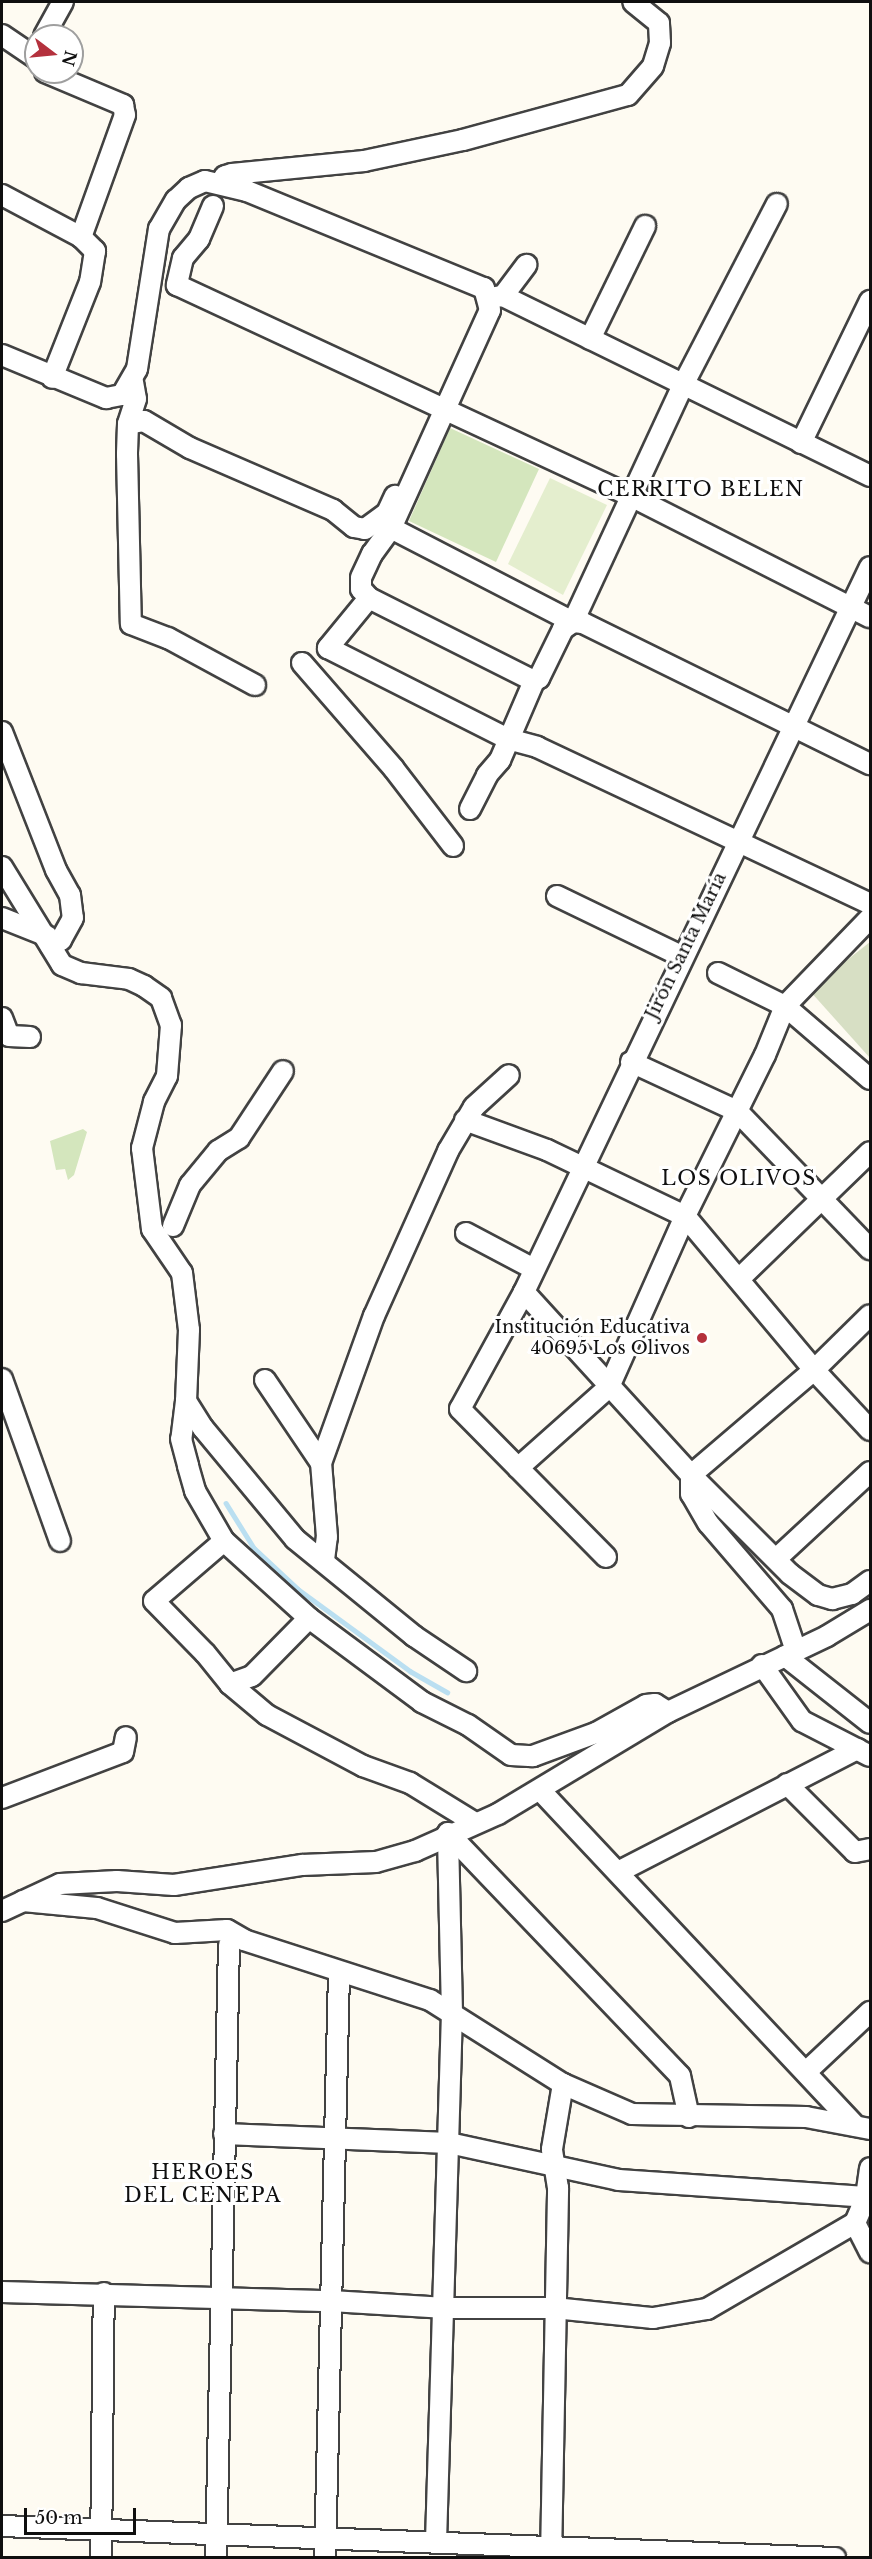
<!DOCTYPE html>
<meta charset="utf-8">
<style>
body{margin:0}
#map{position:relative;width:872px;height:2559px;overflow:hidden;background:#fefbf2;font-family:"Libre Baskerville",serif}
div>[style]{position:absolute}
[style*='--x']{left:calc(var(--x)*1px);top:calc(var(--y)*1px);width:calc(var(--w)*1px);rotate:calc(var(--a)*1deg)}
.green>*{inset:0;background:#d4e6bd}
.cemetery>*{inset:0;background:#d7dfc4}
.pitch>*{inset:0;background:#e4eece}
.stream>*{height:4.5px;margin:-2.25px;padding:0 2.25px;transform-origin:2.25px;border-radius:2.25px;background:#badff1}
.roads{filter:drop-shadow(2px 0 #424242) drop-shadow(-2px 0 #424242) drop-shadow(0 2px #424242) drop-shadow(0 -2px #424242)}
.minor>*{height:20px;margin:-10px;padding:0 10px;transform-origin:10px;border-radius:10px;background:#fff}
.dots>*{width:16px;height:16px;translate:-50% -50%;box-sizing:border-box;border:3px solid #fff;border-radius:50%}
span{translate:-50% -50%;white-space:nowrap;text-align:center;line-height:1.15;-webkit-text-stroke:6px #fff;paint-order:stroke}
.street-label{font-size:18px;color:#0f0f0f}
.poi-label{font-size:18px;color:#0f0f0f}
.right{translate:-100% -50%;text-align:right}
.neighbourhood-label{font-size:20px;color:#0f0f0f;letter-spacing:1.5px}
.frame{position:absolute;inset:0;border:3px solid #0f0f0f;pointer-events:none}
.north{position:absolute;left:24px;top:24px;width:60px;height:60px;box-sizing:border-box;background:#fff;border:2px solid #9f9f9f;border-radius:50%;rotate:106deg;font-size:16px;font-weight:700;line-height:24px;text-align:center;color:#0f0f0f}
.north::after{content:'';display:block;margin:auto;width:21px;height:27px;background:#b4313d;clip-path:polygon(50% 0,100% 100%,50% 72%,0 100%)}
.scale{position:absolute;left:24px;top:2508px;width:112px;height:27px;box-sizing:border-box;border:3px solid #0f0f0f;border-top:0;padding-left:8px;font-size:18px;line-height:21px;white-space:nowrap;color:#0f0f0f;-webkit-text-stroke:4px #fff;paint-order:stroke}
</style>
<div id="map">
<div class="green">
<div style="clip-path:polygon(450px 428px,539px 469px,496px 562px,409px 521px)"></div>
<div style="clip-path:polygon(83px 1129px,87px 1132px,74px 1175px,68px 1180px,65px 1169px,56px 1170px,50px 1141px)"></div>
</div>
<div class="cemetery">
<div style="clip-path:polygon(870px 942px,870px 1058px,809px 990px)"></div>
</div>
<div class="pitch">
<div style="clip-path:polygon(550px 478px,607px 505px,563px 595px,508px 564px)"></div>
</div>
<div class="stream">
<div style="--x:226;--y:1503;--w:53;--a:58.1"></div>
<div style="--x:254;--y:1548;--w:60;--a:43"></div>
<div style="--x:298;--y:1589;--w:139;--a:36.2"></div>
<div style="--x:410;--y:1671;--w:43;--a:29.6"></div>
</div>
<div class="roads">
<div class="minor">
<div style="--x:2;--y:35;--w:41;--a:34.1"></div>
<div style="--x:44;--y:36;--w:39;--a:-61"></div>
<div style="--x:45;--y:72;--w:85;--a:22.9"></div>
<div style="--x:123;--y:105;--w:10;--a:79"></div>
<div style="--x:125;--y:115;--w:130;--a:109.8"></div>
<div style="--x:221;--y:182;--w:7;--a:-56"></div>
<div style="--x:225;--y:176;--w:7;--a:-16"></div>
<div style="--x:232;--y:174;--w:133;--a:-5.6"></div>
<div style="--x:364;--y:161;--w:101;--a:-12"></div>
<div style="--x:463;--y:140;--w:171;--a:-15.3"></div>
<div style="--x:628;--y:95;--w:38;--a:-49"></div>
<div style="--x:653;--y:66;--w:24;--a:-73"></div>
<div style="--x:660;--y:43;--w:20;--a:-93"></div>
<div style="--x:659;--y:23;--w:33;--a:-141"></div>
<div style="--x:2;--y:195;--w:89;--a:28"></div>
<div style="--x:81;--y:237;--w:20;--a:45"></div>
<div style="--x:95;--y:251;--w:31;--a:99"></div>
<div style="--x:90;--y:282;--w:103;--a:111.6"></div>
<div style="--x:213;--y:206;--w:36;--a:113"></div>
<div style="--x:199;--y:239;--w:25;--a:130"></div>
<div style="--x:183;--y:258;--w:28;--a:103"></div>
<div style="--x:177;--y:285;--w:501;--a:24.93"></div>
<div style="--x:631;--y:496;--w:268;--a:26.9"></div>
<div style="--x:503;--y:296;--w:39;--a:-53"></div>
<div style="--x:490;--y:298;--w:13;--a:-9"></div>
<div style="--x:503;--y:296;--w:409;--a:26.1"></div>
<div style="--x:590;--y:339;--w:126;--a:-64"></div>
<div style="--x:2;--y:355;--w:113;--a:22.5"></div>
<div style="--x:106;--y:398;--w:16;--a:-11"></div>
<div style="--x:122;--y:395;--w:30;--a:-60"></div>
<div style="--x:137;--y:369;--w:142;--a:-81.1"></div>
<div style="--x:159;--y:229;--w:34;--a:-60"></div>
<div style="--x:176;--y:200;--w:18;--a:-43"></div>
<div style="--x:189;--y:188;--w:17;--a:-24"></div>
<div style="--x:205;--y:181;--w:43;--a:13.4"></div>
<div style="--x:247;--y:191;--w:256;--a:22.3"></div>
<div style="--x:484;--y:288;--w:23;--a:75"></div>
<div style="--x:490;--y:310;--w:239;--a:114.4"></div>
<div style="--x:391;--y:528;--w:32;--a:126"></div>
<div style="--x:372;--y:554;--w:26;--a:115"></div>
<div style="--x:361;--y:578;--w:11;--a:90"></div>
<div style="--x:361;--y:589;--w:12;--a:48"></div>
<div style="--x:369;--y:598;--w:185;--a:26.7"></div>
<div style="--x:133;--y:382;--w:17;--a:80"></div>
<div style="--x:136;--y:399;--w:26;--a:108"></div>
<div style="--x:128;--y:424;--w:30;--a:92"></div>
<div style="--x:127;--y:454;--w:170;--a:88.7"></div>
<div style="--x:131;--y:624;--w:40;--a:21"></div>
<div style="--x:168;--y:638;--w:99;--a:28.4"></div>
<div style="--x:128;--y:424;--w:16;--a:-11"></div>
<div style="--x:144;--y:421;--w:53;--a:30.4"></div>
<div style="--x:190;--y:448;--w:156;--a:23.4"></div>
<div style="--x:333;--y:510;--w:27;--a:39"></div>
<div style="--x:354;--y:527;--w:11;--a:10"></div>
<div style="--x:365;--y:529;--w:27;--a:-36"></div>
<div style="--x:387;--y:513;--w:19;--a:-65"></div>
<div style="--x:801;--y:443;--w:158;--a:-64.1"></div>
<div style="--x:391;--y:528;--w:205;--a:27.3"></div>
<div style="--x:573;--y:622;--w:10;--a:6"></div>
<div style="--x:583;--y:623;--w:320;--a:26.2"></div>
<div style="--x:369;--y:598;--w:65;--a:129.4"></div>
<div style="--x:328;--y:648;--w:202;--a:26.8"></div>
<div style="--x:508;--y:739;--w:30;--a:15"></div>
<div style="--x:537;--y:747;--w:368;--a:25.2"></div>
<div style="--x:302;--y:663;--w:140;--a:49"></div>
<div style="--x:394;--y:769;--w:97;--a:52.5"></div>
<div style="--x:2;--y:732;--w:148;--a:68.6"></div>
<div style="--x:56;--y:870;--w:29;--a:61"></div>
<div style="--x:70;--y:895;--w:23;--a:83"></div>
<div style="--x:73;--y:918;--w:25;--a:119"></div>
<div style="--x:61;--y:940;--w:12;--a:149"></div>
<div style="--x:470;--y:809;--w:38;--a:-63"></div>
<div style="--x:487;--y:775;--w:20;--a:-49"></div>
<div style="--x:500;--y:760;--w:86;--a:-66.7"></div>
<div style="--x:534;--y:681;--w:6;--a:-31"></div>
<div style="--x:539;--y:678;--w:55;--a:-63.9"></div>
<div style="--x:563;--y:629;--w:12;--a:-35"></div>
<div style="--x:573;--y:622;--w:261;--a:-65.1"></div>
<div style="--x:683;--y:385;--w:204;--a:-62.6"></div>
<div style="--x:2;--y:867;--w:115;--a:58.5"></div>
<div style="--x:62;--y:965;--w:21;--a:23"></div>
<div style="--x:81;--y:973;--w:48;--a:7.1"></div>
<div style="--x:129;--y:979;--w:17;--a:25"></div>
<div style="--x:144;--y:986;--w:21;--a:35"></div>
<div style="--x:161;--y:998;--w:29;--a:70"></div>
<div style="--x:171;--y:1025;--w:51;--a:94.5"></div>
<div style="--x:167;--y:1076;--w:29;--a:117"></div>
<div style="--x:154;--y:1102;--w:48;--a:104.6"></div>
<div style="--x:142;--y:1148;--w:82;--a:83"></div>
<div style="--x:152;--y:1229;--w:53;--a:55.7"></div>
<div style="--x:182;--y:1273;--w:57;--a:83"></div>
<div style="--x:189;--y:1330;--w:71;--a:92.4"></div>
<div style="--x:186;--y:1401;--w:32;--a:58"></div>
<div style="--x:203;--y:1428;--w:144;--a:50.3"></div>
<div style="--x:295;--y:1539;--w:154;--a:39.2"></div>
<div style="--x:414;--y:1636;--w:63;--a:33.9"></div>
<div style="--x:557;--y:896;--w:138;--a:25.8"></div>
<div style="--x:2;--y:918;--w:48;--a:21.8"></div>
<div style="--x:718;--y:973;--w:75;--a:26.2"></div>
<div style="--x:785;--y:1006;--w:112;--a:40.7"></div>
<div style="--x:2;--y:1018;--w:19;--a:69"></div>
<div style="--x:9;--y:1036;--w:21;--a:3"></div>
<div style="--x:631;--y:1062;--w:117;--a:24.8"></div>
<div style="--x:737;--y:1111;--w:192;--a:46.1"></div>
<div style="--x:465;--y:1120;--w:87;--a:20.1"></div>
<div style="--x:547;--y:1150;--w:153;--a:25.6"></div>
<div style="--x:685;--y:1216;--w:201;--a:50"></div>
<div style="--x:814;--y:1370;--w:82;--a:47"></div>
<div style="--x:173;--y:1226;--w:44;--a:-67.5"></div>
<div style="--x:190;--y:1185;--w:44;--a:-50.5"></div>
<div style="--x:218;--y:1151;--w:25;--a:-32"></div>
<div style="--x:239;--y:1138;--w:80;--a:-56.7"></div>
<div style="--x:466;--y:1233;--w:77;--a:27.9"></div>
<div style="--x:739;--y:1279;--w:182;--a:-44.1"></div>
<div style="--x:524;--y:1292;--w:248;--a:47.6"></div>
<div style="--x:691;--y:1475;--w:140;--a:45"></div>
<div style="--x:790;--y:1574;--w:35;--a:37"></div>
<div style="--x:818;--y:1595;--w:15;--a:16"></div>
<div style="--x:832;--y:1599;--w:21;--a:-14"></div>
<div style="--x:852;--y:1594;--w:22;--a:-36"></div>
<div style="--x:2;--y:1379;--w:172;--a:70.3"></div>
<div style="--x:265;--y:1380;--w:100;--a:56"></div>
<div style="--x:186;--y:1401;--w:38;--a:97"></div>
<div style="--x:181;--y:1439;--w:28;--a:75"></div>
<div style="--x:188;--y:1466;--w:26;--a:74"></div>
<div style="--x:195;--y:1491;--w:58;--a:59.9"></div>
<div style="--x:224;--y:1541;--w:115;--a:42.2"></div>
<div style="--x:309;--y:1618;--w:141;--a:36.6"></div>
<div style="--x:422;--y:1702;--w:51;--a:26.6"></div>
<div style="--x:468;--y:1725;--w:52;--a:34.9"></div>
<div style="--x:511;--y:1755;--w:22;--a:3"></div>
<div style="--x:533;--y:1756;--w:67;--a:-20.1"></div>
<div style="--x:596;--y:1733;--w:57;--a:-29.2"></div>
<div style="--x:646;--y:1705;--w:9;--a:-6"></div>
<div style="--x:655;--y:1704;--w:15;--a:32"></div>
<div style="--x:518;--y:1468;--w:122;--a:-41.7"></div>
<div style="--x:609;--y:1387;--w:187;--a:-66"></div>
<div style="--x:685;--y:1216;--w:180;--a:-63.6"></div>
<div style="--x:765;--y:1055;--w:53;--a:-67.8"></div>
<div style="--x:785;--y:1006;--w:122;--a:-46"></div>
<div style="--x:224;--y:1541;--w:92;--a:139.4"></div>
<div style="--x:154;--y:1601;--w:73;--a:45.6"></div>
<div style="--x:205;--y:1653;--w:40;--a:51"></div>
<div style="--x:230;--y:1684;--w:48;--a:40"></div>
<div style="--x:267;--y:1715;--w:109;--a:28"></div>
<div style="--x:363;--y:1766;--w:50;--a:19.9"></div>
<div style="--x:410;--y:1783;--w:76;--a:31.6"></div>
<div style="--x:606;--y:1557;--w:208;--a:-134.6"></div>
<div style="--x:460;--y:1409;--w:133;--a:-61.3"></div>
<div style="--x:524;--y:1292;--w:803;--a:-64.49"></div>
<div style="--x:776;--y:1559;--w:128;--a:-42.8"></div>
<div style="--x:324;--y:1560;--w:23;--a:-83"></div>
<div style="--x:327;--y:1537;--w:74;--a:-94.6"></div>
<div style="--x:321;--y:1463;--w:156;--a:-70.2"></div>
<div style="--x:374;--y:1316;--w:181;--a:-65.8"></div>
<div style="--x:448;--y:1151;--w:51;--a:-59.4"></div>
<div style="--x:474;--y:1107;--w:47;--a:-42.4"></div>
<div style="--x:796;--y:1651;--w:44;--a:-108.4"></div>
<div style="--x:782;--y:1609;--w:113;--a:-130.7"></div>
<div style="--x:708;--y:1523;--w:34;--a:-120"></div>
<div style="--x:691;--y:1494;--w:19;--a:-90"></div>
<div style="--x:691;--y:1475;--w:162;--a:-40.5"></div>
<div style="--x:814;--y:1370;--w:78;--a:-44.5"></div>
<div style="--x:785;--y:1656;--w:108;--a:38.2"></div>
<div style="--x:762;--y:1665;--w:69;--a:54.5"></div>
<div style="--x:802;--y:1721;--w:76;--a:27.2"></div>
<div style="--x:230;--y:1684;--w:23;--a:-20"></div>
<div style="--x:252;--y:1676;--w:81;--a:-45.5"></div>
<div style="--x:787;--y:1784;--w:96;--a:45"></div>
<div style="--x:855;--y:1852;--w:15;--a:-11"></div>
<div style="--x:540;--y:1790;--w:461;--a:46.8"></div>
<div style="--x:2;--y:1798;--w:129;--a:-20.8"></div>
<div style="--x:123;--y:1752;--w:15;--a:-79"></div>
<div style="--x:448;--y:1833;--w:336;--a:46.3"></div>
<div style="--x:680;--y:2076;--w:42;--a:77.6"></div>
<div style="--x:620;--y:1871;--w:267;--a:-27.2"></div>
<div style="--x:23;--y:1901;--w:74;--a:5.4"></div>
<div style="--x:97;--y:1908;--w:82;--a:17.8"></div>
<div style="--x:175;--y:1933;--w:52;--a:-3.3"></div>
<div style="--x:227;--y:1930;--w:20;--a:30"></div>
<div style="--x:244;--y:1940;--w:195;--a:17.9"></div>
<div style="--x:430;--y:2000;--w:157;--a:32.3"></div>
<div style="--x:563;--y:2084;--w:75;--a:23.5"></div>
<div style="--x:632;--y:2114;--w:174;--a:1"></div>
<div style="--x:806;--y:2117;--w:65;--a:10.6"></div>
<div style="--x:2;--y:1911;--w:64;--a:-25"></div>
<div style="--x:60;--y:1884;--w:57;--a:-3"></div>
<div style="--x:117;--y:1881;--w:57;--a:4"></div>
<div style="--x:174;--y:1885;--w:130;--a:-8.9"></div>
<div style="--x:302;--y:1865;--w:74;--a:-2.3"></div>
<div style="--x:376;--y:1862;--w:41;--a:-15.8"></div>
<div style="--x:415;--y:1851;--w:91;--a:-24"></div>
<div style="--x:498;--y:1814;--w:198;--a:-31"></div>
<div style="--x:668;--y:1712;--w:176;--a:-25.5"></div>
<div style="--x:827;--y:1636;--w:50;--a:-31.2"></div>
<div style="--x:806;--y:2072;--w:88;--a:-43.2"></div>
<div style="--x:224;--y:2134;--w:225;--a:2.3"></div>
<div style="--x:449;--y:2143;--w:173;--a:12.3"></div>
<div style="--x:618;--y:2180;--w:249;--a:3.9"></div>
<div style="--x:855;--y:2223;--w:33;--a:63"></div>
<div style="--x:2;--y:2292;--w:329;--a:1.6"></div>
<div style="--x:331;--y:2301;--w:115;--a:3.5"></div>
<div style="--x:446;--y:2308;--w:108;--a:0"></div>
<div style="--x:554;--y:2308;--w:100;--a:5.8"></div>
<div style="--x:653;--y:2318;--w:55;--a:-9.5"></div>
<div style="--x:707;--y:2309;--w:171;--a:-30.2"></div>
<div style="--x:855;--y:2223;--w:28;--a:-67"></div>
<div style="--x:866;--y:2197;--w:29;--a:-82"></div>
<div style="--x:2;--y:2526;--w:834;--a:2.2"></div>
<div style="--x:436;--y:2542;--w:529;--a:-88.27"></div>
<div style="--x:452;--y:2013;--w:180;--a:-91.3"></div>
<div style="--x:101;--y:2558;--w:265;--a:-89.4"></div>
<div style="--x:216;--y:2558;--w:613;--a:-88.79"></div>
<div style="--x:325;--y:2558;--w:586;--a:-88.63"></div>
<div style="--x:551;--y:2558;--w:370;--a:-88.9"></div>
<div style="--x:558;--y:2188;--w:39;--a:-99"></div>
<div style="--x:552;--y:2149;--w:66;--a:-80.4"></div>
</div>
</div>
<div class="dots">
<div style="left:702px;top:1338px;background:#b4313d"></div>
</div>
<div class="street-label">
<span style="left:686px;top:946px;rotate:-64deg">Jirón Santa María</span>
</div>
<div class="poi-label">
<span class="right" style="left:690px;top:1338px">Institución Educativa<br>40695 Los Olivos</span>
</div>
<div class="neighbourhood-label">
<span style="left:701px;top:489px">CERRITO BELEN</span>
<span style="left:739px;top:1178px">LOS OLIVOS</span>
<span style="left:203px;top:2184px">HEROES<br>DEL CENEPA</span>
</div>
<div class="frame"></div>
<div class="north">N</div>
<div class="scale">50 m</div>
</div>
